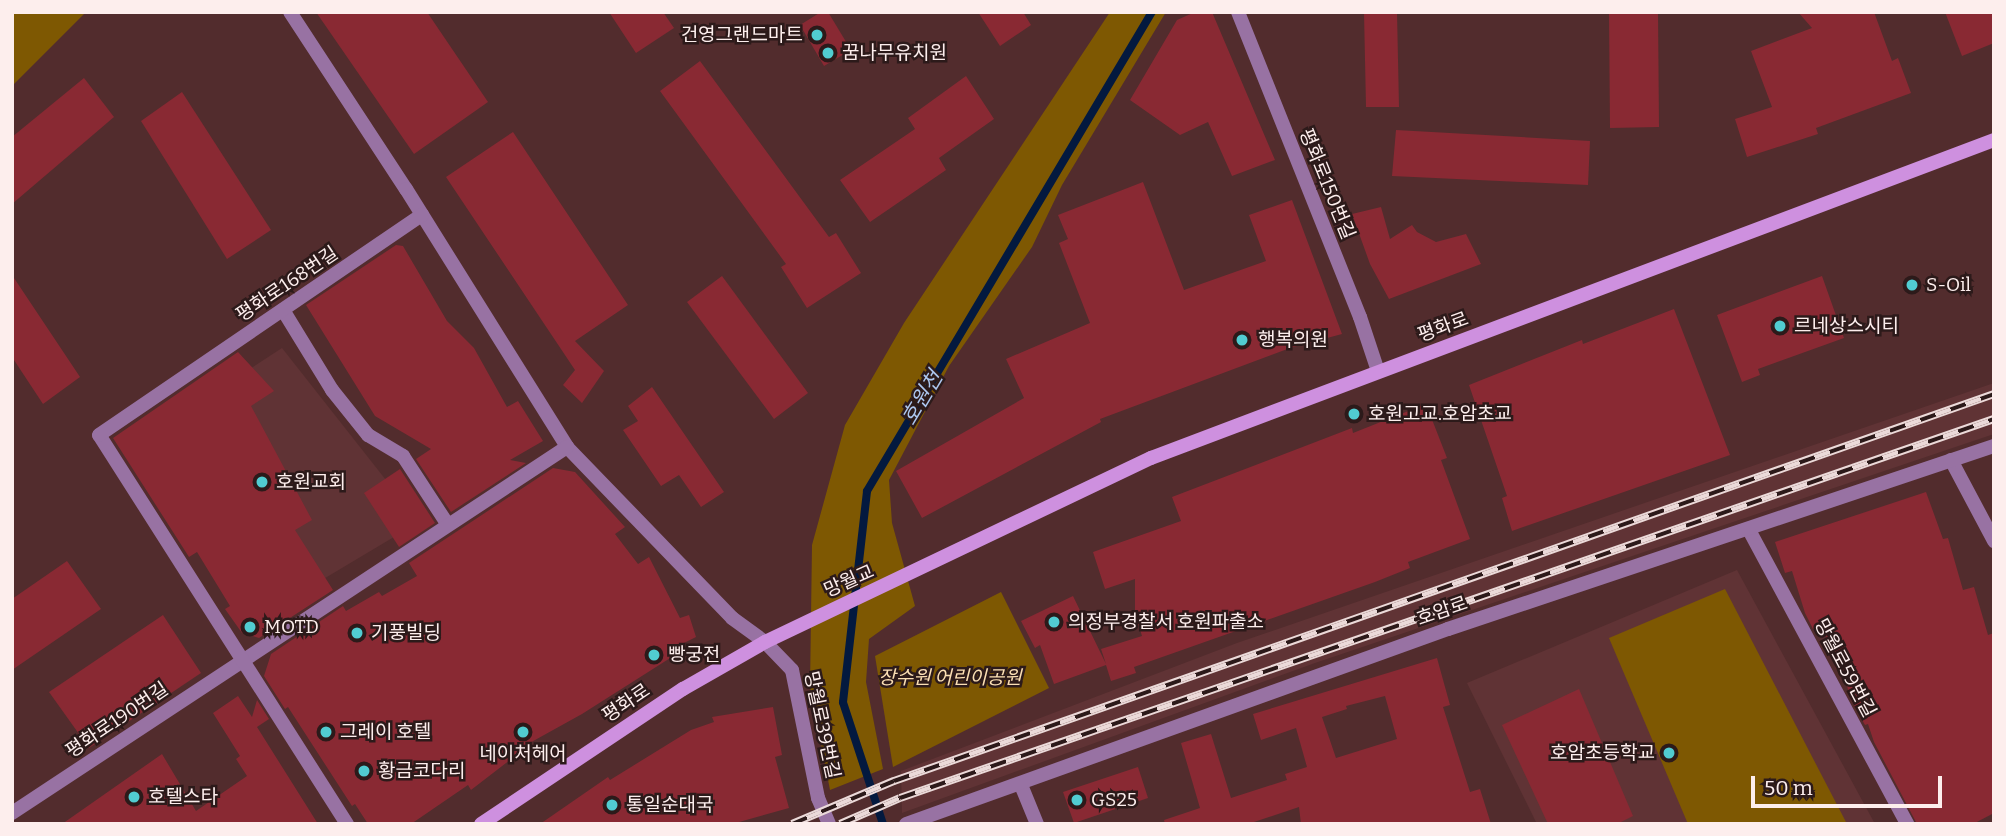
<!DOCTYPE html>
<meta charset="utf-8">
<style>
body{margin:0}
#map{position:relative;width:2006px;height:836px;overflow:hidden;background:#522c2d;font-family:Bitter,"Noto Sans KR",serif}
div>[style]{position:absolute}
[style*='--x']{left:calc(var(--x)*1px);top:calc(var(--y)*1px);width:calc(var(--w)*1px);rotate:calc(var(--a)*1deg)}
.built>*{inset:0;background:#603335}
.green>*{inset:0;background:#7e5802}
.stream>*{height:8px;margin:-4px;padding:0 4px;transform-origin:4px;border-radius:4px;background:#03193f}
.building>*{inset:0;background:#892933}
.street>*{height:14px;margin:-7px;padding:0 7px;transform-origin:7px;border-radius:7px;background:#9872a3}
.secondary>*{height:14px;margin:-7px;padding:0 7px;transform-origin:7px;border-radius:7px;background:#ce90df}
.rail>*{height:8px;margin-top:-4px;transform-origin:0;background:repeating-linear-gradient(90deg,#2c1a1a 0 16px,#ebdad9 0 32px);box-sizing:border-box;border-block:2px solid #ebdad9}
.dots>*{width:19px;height:19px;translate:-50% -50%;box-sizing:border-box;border:4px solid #2c1a1a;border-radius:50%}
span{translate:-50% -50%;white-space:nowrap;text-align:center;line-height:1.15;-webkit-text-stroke:5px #2c1a1a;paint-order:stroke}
.poi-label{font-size:19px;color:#fdeeed}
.right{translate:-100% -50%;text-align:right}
.left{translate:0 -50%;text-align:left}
.street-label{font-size:19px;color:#fdeeed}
.park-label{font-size:19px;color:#fbdfb4;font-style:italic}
.water-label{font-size:21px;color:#adc7ef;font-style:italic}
.frame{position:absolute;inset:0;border:14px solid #fdeeed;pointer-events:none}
.scale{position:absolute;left:1751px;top:776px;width:191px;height:32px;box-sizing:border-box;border:4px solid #fdeeed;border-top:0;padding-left:9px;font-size:21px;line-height:24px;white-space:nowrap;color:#fdeeed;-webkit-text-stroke:5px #2c1a1a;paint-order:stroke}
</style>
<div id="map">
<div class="built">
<div style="clip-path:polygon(282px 348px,419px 522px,250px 623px,135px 444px)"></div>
<div style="clip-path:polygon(1994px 383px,1994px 434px,1315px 663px,902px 813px,901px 771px,1237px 643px)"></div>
<div style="clip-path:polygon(1737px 570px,1875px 824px,1537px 824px,1467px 683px)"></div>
</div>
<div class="green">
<div style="clip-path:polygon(12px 12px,86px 12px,12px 86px)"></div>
<div style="clip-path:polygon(1110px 12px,1166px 12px,1062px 185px,1032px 247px,949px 366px,889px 480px,892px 523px,915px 606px,869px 639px,866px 682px,883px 769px,830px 790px,810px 687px,812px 545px,845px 425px,904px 323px)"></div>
<div style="clip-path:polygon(1725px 589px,1847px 824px,1688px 824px,1609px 638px)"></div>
<div style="clip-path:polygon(1001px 592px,1049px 688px,893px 767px,875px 656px)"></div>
</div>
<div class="stream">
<div style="--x:883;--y:824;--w:128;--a:-108.2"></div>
<div style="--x:843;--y:702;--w:212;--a:-83.5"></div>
<div style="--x:867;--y:491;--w:557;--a:-59.25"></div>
</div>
<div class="building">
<div style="clip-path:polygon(316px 12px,427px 12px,488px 102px,414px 154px)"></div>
<div style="clip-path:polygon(609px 12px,663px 12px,674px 28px,636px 53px)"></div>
<div style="clip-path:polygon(821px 12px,828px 12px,851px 50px,824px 66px,800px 25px)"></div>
<div style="clip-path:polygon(978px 12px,1023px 12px,1031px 25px,1000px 46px)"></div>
<div style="clip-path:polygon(1195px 12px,1212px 12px,1275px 160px,1232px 176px,1208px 122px,1180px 135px,1130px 100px,1177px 20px)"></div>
<div style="clip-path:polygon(1364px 12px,1397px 12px,1399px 107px,1366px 107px)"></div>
<div style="clip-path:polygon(1609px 12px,1658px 12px,1659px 127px,1610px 128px)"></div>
<div style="clip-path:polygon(1798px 12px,1874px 12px,1892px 61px,1898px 58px,1911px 93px,1816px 128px,1818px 134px,1747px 157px,1735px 119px,1772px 107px,1751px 51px,1812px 28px)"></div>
<div style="clip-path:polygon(1945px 12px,1994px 12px,1994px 43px,1962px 56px)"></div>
<div style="clip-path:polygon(700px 61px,829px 237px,836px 233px,861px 273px,807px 308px,781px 267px,786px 264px,660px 91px)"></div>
<div style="clip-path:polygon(966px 76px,994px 119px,939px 158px,946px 170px,870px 222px,840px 180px,915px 129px,908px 118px)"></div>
<div style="clip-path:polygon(84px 78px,114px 117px,12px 204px,12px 137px)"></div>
<div style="clip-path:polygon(182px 92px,271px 230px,227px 259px,141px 121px)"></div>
<div style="clip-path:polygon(1396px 130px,1590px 141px,1588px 185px,1392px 176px)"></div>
<div style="clip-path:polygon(513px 132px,628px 305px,575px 341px,604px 371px,582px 403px,563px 385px,575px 370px,446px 177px)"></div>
<div style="clip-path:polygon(1143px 182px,1184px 290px,1266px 261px,1249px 215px,1292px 200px,1342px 334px,1290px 348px,1100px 419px,1101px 422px,922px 518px,896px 471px,1024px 398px,1006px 359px,1090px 323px,1059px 243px,1068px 239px,1058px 215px)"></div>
<div style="clip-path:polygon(1381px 207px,1390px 239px,1412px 225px,1417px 232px,1436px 242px,1466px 234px,1481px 264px,1389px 299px,1370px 264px,1352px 214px)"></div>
<div style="clip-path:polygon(396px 245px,403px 246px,447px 321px,474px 348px,507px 407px,518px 401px,543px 441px,510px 460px,526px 463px,451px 512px,416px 459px,431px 449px,375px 416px,306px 305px)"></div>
<div style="clip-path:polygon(12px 275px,80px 377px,43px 404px,12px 357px)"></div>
<div style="clip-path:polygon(722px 276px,808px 393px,774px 419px,687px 302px)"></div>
<div style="clip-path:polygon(1822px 276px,1844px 338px,1758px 369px,1760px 375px,1742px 382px,1717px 315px)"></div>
<div style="clip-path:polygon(1674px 309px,1730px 455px,1512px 531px,1502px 498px,1507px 496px,1469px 385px,1582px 340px,1583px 344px)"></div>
<div style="clip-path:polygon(238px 352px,274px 391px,251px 406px,312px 520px,295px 530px,333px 590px,259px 638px,242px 633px,225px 609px,230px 606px,197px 552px,189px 557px,113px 438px)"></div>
<div style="clip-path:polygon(652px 387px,724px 492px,701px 507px,679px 475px,661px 486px,623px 430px,638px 421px,628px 406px)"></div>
<div style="clip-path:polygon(1426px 404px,1447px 458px,1441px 460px,1470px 539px,1408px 562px,1410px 568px,1375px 582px,1134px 667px,1136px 673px,1111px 681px,1106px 665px,1054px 684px,1040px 645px,1035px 648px,1021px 621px,1073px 596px,1106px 664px,1101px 649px,1142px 636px,1135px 613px,1135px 579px,1105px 589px,1093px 552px,1181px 521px,1172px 497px,1352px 428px,1353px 433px)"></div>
<div style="clip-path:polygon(553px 468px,575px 472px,625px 527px,615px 534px,638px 564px,649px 557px,680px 618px,689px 615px,696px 637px,674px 648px,675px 655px,582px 714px,517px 750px,519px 753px,471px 790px,468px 785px,411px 824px,368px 824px,355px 804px,352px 806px,288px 707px,285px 709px,264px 676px,271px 654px,343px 606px,346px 611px,379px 592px,382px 596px,417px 576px,409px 563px)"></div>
<div style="clip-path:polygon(400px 469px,435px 523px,399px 547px,364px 493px)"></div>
<div style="clip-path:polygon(1926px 492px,1943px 539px,1948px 538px,1963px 590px,1974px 587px,1988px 635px,1994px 633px,1994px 813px,1973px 824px,1917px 824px,1874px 742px,1868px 724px,1865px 725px,1851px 700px,1842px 668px,1836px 669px,1823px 626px,1813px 629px,1805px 613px,1792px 571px,1785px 573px,1775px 542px)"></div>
<div style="clip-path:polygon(67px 561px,101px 609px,12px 670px,12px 599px)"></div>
<div style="clip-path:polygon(163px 615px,201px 673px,89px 748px,49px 692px)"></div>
<div style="clip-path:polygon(evenodd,1437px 658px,1450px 705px,1443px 707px,1470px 792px,1480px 789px,1491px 824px,1301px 824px,1299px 807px,1248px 824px,1165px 824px,1164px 820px,1200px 808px,1181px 743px,1211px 734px,1231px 798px,1287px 780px,1285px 774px,1307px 767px,1296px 728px,1261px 740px,1253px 714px,1437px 658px,1385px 696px,1397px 739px,1336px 758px,1322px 717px,1347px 709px,1346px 706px,1385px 696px)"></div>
<div style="clip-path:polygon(1579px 689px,1633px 816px,1617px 824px,1548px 824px,1502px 725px)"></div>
<div style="clip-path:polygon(238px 696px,252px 717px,257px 700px,269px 719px,257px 727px,318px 824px,62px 824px,162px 754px,196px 811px,247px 776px,236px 759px,240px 756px,213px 713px)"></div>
<div style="clip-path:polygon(773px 707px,782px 755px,775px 757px,789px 808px,732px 824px,540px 824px,608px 777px,610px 780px,691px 730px,714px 722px,712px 717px)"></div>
<div style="clip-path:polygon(1138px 767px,1148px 798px,1074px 823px,1063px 792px)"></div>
</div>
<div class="street">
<div style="--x:290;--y:12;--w:212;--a:56.8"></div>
<div style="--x:406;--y:189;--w:304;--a:58"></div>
<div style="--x:567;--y:447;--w:238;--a:46"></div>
<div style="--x:732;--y:618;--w:41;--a:36"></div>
<div style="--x:765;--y:642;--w:39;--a:46"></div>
<div style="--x:792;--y:670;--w:131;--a:78.5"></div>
<div style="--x:818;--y:798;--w:28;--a:67"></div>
<div style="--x:1238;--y:12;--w:328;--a:68.2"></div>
<div style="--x:1360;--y:317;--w:57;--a:71.6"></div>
<div style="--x:283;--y:310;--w:94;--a:58.5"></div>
<div style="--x:332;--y:390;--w:58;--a:51.3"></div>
<div style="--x:368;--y:435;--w:41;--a:31"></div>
<div style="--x:403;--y:456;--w:82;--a:56.9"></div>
<div style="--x:1951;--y:460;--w:92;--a:62"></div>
<div style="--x:1749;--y:530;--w:334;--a:61.7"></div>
<div style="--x:1021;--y:785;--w:42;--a:67.7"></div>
<div style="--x:12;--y:813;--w:665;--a:-33.4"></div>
<div style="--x:347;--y:824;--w:461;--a:-122.5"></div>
<div style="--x:99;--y:435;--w:391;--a:-34.3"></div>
<div style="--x:906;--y:824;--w:576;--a:-19.79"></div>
<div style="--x:1448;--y:629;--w:576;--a:-18.53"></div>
</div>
<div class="secondary">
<div style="--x:481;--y:824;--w:243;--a:-33.8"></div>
<div style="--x:683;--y:689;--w:95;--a:-29.8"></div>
<div style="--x:765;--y:642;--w:428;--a:-25.5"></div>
<div style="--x:1151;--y:458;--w:901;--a:-20.67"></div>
</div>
<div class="rail">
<div style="--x:792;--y:824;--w:111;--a:-22.9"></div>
<div style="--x:894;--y:781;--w:1166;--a:-19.38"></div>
<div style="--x:840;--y:824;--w:65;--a:-23.4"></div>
<div style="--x:900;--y:798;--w:1158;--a:-19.11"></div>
</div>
<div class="dots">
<div style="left:817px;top:35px;background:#51ccd1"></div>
<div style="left:828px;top:53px;background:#51ccd1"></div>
<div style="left:1912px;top:285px;background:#51ccd1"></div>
<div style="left:1780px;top:326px;background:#51ccd1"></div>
<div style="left:1242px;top:340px;background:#51ccd1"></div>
<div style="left:1354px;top:414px;background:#51ccd1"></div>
<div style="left:262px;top:482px;background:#51ccd1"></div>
<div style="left:1054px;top:622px;background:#51ccd1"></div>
<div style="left:250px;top:627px;background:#51ccd1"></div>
<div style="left:357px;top:633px;background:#51ccd1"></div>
<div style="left:654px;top:655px;background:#51ccd1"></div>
<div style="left:326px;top:732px;background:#51ccd1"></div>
<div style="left:523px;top:732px;background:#51ccd1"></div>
<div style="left:1669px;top:753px;background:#51ccd1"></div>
<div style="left:364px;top:771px;background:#51ccd1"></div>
<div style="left:134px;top:797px;background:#51ccd1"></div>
<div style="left:1077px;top:800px;background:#51ccd1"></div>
<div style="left:612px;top:805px;background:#51ccd1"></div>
</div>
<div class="poi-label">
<span class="right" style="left:803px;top:35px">건영그랜드마트</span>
<span class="left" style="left:842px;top:53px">꿈나무유치원</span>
<span class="left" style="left:1926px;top:285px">S-Oil</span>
<span class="left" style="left:1794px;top:326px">르네상스시티</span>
<span class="left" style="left:1258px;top:340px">행복의원</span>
<span class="left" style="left:1368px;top:414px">호원고교.호암초교</span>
<span class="left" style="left:276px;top:482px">호원교회</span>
<span class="left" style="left:1068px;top:622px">의정부경찰서 호원파출소</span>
<span class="left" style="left:264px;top:627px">MOTD</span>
<span class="left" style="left:371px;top:633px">기풍빌딩</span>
<span class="left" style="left:668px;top:655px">빵궁전</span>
<span class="left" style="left:340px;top:732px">그레이 호텔</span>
<span class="right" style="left:1655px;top:753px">호암초등학교</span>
<span style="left:523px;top:754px">네이처헤어</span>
<span class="left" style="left:378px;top:771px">황금코다리</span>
<span class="left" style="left:148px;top:797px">호텔스타</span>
<span class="left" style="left:1091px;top:800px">GS25</span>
<span class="left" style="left:626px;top:805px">통일순대국</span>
</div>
<div class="street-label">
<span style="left:1327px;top:184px;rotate:68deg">평화로150번길</span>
<span style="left:287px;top:284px;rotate:-34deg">평화로168번길</span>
<span style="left:1443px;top:327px;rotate:-20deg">평화로</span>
<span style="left:849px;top:581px;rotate:-24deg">망월교</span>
<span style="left:1442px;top:611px;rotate:-19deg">호암로</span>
<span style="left:1845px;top:668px;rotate:62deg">망월로59번길</span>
<span style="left:626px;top:703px;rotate:-34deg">평화로</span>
<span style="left:117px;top:720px;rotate:-34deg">평화로190번길</span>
<span style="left:822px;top:725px;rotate:78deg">망월로39번길</span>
</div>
<div class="park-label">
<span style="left:950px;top:678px">장수원 어린이공원</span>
</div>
<div class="water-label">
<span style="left:922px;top:398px;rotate:-59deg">호원천</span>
</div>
<div class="frame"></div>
<div class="scale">50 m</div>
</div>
